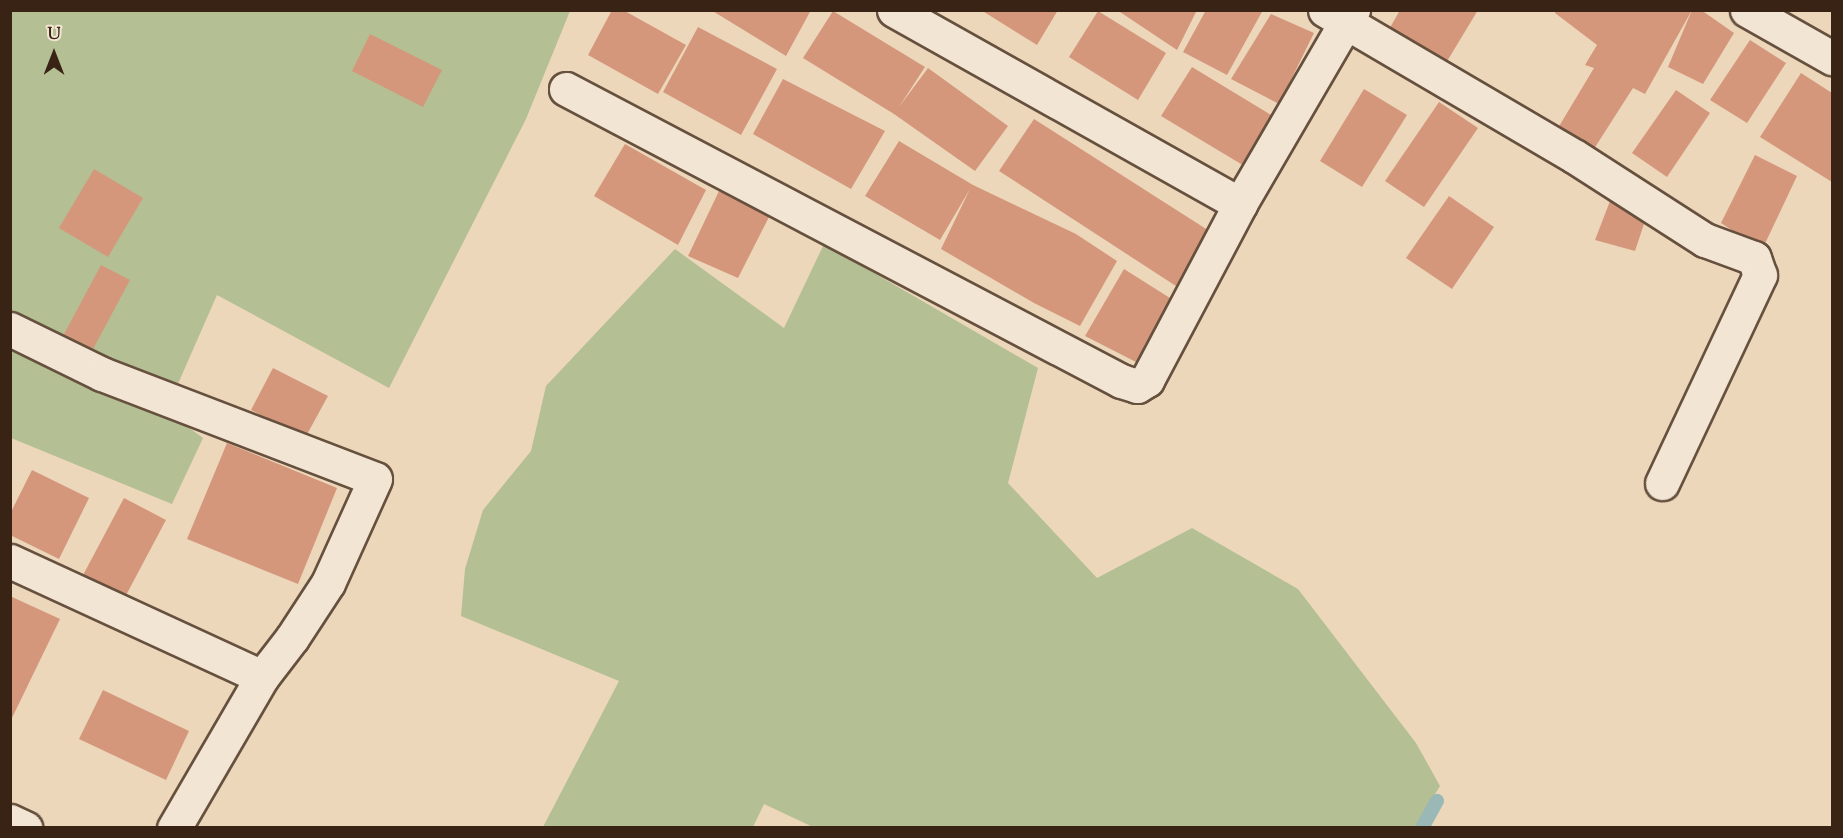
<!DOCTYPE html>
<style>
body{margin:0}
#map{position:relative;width:1843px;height:838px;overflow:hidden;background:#ecd7bb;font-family:"Sorts Mill Goudy",serif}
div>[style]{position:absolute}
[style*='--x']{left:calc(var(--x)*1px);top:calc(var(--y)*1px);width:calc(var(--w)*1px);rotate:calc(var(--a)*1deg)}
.green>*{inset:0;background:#b4bf93}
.stream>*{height:14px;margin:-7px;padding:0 7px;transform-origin:7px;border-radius:7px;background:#9ab8b6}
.building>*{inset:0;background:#d5977b}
.roads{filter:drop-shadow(2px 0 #66503e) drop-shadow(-2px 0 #66503e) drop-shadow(0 2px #66503e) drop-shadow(0 -2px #66503e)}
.minor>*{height:33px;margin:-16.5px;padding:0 16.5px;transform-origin:16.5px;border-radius:16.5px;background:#f3e5d3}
span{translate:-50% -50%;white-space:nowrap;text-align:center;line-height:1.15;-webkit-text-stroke:4.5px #f3e5d3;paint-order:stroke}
.frame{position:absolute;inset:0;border:12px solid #392315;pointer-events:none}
.north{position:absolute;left:24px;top:24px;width:60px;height:60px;-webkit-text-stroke:4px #f3e5d3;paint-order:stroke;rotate:0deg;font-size:16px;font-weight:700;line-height:24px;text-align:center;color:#392315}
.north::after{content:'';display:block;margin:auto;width:21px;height:27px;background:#392315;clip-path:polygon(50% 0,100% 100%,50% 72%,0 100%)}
</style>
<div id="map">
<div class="green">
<div style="clip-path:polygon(10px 11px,570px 11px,526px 119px,389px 388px,217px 295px,166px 411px,203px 438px,172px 504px,11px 438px)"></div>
<div style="clip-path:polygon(824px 244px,1038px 368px,1008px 483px,1097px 578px,1192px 528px,1298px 589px,1416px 743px,1440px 786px,1415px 827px,815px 828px,764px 804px,753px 827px,543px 827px,619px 681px,461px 616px,465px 569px,483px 510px,531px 451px,546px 386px,675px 249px,784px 328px)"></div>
</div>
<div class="stream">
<div style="--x:1422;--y:828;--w:31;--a:-61"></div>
</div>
<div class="building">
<div style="clip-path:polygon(612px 10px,623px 10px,686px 45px,658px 94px,588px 55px)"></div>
<div style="clip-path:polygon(711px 10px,811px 10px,786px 56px)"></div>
<div style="clip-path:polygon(981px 10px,1058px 10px,1037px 45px)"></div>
<div style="clip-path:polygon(1117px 10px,1197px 10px,1177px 50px)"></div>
<div style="clip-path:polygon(1206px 10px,1263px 10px,1227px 75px,1183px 52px)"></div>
<div style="clip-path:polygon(1400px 10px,1478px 10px,1443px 68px,1387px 33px)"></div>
<div style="clip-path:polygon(1556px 10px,1692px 10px,1645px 94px,1633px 88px,1592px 152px,1558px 128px,1594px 68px,1585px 65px,1597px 45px,1555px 13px)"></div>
<div style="clip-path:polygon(1692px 10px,1701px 10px,1734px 33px,1703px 84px,1668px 67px)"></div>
<div style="clip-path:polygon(833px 11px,925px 67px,899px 107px,928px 68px,1008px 126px,975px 171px,894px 114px,803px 58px)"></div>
<div style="clip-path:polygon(1098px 11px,1166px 53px,1138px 100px,1069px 57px)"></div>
<div style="clip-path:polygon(1271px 14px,1314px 33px,1279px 104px,1231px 79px)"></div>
<div style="clip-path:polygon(698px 27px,777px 69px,741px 135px,663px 92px)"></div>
<div style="clip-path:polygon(370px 34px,442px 70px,423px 107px,352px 71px)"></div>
<div style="clip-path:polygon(1750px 40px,1786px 63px,1747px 123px,1710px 100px)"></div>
<div style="clip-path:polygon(1192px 67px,1276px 118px,1246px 167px,1161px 116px)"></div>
<div style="clip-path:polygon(1801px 73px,1832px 93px,1832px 182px,1760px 137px)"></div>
<div style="clip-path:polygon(783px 79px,885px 131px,851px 189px,753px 134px)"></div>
<div style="clip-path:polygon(1364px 89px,1407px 115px,1362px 187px,1320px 161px)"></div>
<div style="clip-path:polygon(1676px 90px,1710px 113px,1667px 177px,1632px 153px)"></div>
<div style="clip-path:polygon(1439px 102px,1478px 128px,1424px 207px,1385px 181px)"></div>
<div style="clip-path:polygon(1034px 119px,1214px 234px,1179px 288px,999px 171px)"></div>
<div style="clip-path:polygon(899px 141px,973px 185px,1076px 234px,1117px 261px,1080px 326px,1034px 303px,941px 249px,970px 189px,940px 240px,865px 196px)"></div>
<div style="clip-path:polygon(625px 144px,706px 190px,678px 245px,594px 196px)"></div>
<div style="clip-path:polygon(1755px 155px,1797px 176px,1762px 250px,1721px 223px)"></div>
<div style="clip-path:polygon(94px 169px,143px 198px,108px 257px,59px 228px)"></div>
<div style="clip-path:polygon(719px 191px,770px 215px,738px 278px,688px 256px)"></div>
<div style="clip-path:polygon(1449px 196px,1494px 227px,1452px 289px,1406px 258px)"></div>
<div style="clip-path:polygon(1610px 201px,1646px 218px,1635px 251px,1595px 240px)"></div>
<div style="clip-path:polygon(101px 265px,130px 280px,92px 351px,63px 336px)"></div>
<div style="clip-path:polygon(1124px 269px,1170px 298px,1136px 362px,1085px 336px)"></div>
<div style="clip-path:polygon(273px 368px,328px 396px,305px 438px,251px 410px)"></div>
<div style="clip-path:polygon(227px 443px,337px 488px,298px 584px,187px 539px)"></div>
<div style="clip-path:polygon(32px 470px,89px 498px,59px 559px,10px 535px,10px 514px)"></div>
<div style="clip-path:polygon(124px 498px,166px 520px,124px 599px,82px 577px)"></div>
<div style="clip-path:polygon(10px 596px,60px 619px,10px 722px)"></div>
<div style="clip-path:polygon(103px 690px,189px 731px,166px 780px,79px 739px)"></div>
</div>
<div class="roads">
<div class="minor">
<div style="--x:894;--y:10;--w:397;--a:29.3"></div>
<div style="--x:1325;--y:10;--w:289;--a:30.4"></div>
<div style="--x:1574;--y:156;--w:156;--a:32.7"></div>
<div style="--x:1705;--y:240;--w:52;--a:20.2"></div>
<div style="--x:1754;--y:258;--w:18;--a:71"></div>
<div style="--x:1760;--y:275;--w:230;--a:115.2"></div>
<div style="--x:1747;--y:10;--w:98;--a:29.5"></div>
<div style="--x:566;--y:89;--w:627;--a:27.75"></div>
<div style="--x:1121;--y:381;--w:17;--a:17"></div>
<div style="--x:1137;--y:386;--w:12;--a:-31"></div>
<div style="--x:1147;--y:380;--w:199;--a:-62.1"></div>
<div style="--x:1240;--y:204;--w:225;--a:-59.8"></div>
<div style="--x:10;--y:329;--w:102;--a:26.1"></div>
<div style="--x:102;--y:374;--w:292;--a:21"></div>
<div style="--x:375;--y:479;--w:114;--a:114.3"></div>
<div style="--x:328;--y:583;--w:66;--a:123.2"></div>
<div style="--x:292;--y:638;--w:49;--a:127.6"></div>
<div style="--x:262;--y:677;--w:175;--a:120.2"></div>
<div style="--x:10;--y:561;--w:277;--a:24.7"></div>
<div style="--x:10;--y:821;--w:17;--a:25"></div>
</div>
</div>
<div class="frame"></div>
<div class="north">U</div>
</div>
